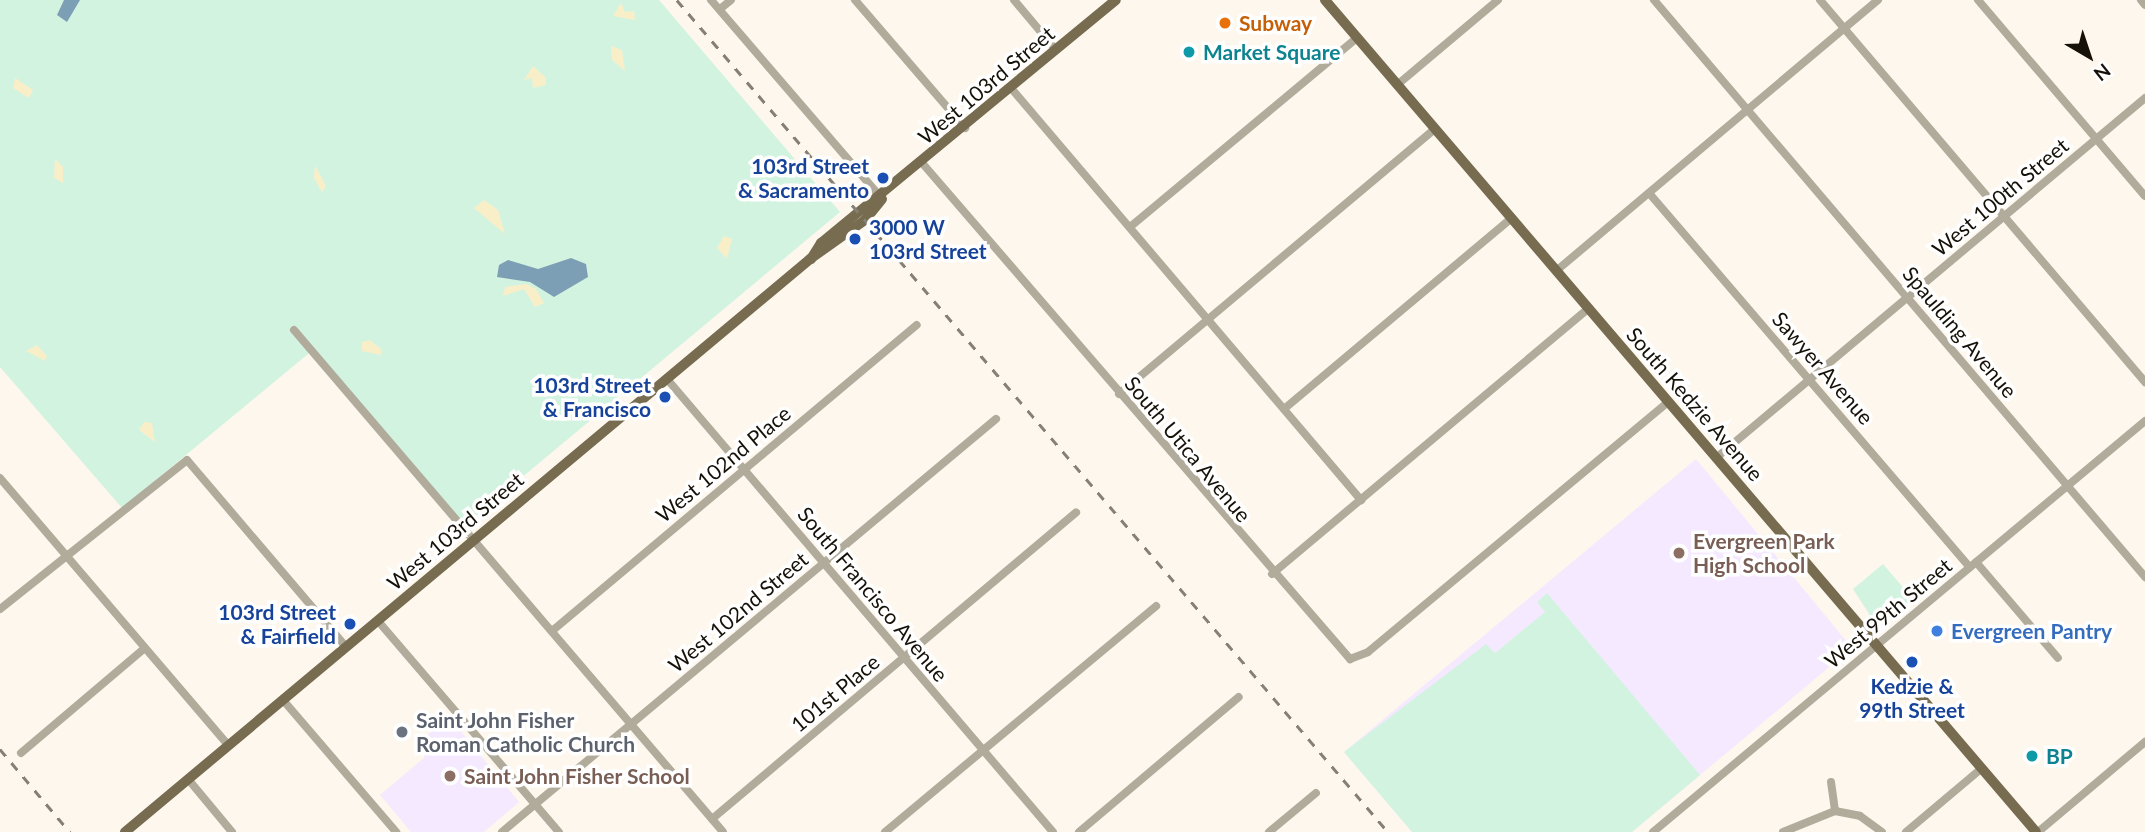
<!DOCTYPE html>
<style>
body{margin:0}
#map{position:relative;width:2145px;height:832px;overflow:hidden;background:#fdf7ed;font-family:Lato,sans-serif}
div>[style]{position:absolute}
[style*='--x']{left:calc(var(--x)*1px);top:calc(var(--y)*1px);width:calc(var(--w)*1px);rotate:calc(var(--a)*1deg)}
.education>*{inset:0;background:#f4e9fe}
.green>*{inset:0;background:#d3f3e1}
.sand>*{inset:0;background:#f8efc9}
.water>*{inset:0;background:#7d9fb5}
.minor>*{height:8px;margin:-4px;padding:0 4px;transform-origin:4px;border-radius:4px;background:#b1ab9c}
.major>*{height:10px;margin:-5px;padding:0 5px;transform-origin:5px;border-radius:5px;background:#776b50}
.rail>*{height:2.5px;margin-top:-1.25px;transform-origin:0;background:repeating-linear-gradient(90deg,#858076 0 9px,transparent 0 18px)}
.dots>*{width:19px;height:19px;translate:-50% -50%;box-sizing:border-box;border:4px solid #fff;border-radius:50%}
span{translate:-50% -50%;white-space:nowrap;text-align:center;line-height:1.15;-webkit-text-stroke:7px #fff;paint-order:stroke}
.food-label{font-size:21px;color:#c56008;font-weight:700}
.left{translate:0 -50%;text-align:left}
.culture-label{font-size:21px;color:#0d838f;font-weight:700}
.street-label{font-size:21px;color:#161108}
.transit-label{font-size:21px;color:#164399;font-weight:700}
.right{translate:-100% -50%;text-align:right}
.education-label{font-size:21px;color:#785e54;font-weight:700}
.shop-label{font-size:21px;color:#366cbe;font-weight:700}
.worship-label{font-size:21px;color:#5b616d;font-weight:700}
.north{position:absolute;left:2054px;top:21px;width:70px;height:70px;-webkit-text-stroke:5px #fff;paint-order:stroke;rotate:141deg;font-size:19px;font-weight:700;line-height:28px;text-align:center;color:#161108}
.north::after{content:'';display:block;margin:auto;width:24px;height:32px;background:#161108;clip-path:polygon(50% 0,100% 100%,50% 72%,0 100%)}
</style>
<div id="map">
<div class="education">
<div style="clip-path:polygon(1696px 459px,1852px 648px,1632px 832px,1412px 832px,1344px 752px)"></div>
<div style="clip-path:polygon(449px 717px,519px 802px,484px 832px,411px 832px,380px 795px,425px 757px,415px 745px)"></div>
</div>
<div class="green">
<div style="clip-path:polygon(0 0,659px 0,840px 212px,465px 525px,314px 349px,122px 508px,0 367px)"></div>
<div style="clip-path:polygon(1883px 564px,1914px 600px,1884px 623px,1873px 620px,1853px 589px)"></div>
<div style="clip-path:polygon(1547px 593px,1700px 775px,1632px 832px,1412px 832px,1344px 752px,1486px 644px,1495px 653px,1545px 612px,1537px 602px)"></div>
</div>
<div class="sand">
<div style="clip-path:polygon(621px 3px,625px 12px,634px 11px,635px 20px,613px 16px)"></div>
<div style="clip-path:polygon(611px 46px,622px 50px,625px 71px,612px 60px)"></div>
<div style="clip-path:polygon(533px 66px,546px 78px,546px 85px,533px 88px,532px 78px,524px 80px)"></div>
<div style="clip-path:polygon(15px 78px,33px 90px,29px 98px,13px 88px)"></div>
<div style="clip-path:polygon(55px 159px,63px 167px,63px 183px,54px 178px)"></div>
<div style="clip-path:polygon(315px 165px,326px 186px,322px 192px,314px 178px)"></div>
<div style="clip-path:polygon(484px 200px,498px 210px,505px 234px,474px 208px)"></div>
<div style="clip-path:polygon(724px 236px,732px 239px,727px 259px,717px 248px)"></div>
<div style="clip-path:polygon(526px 284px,536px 289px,544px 303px,535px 307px,524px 289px,503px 296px,505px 287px)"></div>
<div style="clip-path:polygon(370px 340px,381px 349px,381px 355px,362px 351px,362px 342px)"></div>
<div style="clip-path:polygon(37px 345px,47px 356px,45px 361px,26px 351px)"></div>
<div style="clip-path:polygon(144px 422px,152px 423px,155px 442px,139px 430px)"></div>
</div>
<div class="water">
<div style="clip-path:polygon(64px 0,80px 0,67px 22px,57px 15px)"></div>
<div style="clip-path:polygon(571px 258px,586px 264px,588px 277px,554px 297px,530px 282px,497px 277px,499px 265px,508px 260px,538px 269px)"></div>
</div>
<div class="minor">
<div style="--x:711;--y:0;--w:262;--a:49.3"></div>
<div style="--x:855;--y:0;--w:169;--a:49.3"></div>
<div style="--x:1014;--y:0;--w:65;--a:50"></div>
<div style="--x:1654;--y:0;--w:758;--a:49.6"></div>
<div style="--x:1820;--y:0;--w:502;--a:49.61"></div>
<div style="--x:1978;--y:0;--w:257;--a:49.6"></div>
<div style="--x:2141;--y:0;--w:6;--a:51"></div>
<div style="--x:720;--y:9;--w:14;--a:-39"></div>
<div style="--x:1397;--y:85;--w:132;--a:-40.1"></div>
<div style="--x:1011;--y:88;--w:541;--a:49.65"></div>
<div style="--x:923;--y:164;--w:654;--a:49.22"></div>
<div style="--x:1350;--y:659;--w:19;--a:-21"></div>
<div style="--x:1368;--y:652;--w:391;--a:-39.8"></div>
<div style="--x:1649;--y:193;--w:493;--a:49.4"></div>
<div style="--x:1130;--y:227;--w:295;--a:-39.8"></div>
<div style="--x:1556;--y:271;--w:421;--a:-40.1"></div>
<div style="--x:294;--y:330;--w:660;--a:49.48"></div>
<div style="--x:667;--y:379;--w:595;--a:49.57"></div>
<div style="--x:1119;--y:394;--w:412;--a:-40"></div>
<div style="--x:1284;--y:409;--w:297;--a:-40"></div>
<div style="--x:1716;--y:458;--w:560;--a:-40"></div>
<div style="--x:0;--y:478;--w:351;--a:49.5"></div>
<div style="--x:1976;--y:562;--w:126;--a:49.5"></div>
<div style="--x:1272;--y:574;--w:414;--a:-40"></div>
<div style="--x:0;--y:609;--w:239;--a:-38.5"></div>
<div style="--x:187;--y:460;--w:245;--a:49.6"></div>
<div style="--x:378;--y:621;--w:278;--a:49.4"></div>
<div style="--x:552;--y:631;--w:476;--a:-40"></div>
<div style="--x:283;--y:700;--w:174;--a:49.4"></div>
<div style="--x:21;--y:753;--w:162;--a:-40.3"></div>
<div style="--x:188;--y:779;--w:69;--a:50.3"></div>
<div style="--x:1831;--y:782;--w:29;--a:82"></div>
<div style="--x:712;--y:819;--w:476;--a:-40.1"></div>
<div style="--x:502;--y:832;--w:644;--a:-39.9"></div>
<div style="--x:885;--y:832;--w:353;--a:-39.8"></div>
<div style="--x:1079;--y:832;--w:209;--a:-40.2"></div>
<div style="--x:1269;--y:832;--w:61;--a:-39.7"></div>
<div style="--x:1653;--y:832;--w:641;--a:-39.87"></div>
<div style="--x:1783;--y:832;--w:56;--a:-22"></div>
<div style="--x:1835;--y:811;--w:25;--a:11"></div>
<div style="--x:1860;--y:816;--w:27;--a:36"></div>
<div style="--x:1906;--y:832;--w:99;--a:-40.1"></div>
<div style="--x:2038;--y:832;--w:140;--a:-40.1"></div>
</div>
<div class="major">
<div style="--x:1325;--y:0;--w:1094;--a:49.48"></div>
<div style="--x:811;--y:259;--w:19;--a:-58"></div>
<div style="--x:821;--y:243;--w:382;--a:-39.5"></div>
<div style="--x:125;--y:832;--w:893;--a:-39.91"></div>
<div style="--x:810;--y:259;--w:67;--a:-35.3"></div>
<div style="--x:865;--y:220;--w:27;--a:-51"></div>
</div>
<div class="rail">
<div style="--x:677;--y:0;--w:1094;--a:49.48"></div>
<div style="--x:0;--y:749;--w:109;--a:49.9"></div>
</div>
<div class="dots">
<div style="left:1225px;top:23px;background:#e8710a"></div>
<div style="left:1189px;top:52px;background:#0f9aa8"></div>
<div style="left:883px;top:178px;background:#1a4fb4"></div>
<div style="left:855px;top:239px;background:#1a4fb4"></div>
<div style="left:665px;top:397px;background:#1a4fb4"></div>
<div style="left:1679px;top:553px;background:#8d6e63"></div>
<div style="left:350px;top:624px;background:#1a4fb4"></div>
<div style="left:1937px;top:631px;background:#3f7fe0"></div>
<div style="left:1912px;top:662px;background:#1a4fb4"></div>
<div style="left:402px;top:732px;background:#6b7280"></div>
<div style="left:2032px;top:756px;background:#0f9aa8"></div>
<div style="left:450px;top:776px;background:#8d6e63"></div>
</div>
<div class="food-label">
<span class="left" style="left:1239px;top:23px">Subway</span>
</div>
<div class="culture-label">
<span class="left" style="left:1203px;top:52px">Market Square</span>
<span class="left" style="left:2046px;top:756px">BP</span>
</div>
<div class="street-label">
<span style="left:986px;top:85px;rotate:-40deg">West 103rd Street</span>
<span style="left:2000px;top:197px;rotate:-40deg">West 100th Street</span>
<span style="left:1960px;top:332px;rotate:50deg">Spaulding Avenue</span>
<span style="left:1823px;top:368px;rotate:49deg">Sawyer Avenue</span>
<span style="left:1695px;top:404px;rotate:49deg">South Kedzie Avenue</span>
<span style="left:1188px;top:449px;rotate:50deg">South Utica Avenue</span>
<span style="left:723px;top:464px;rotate:-40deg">West 102nd Place</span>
<span style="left:455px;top:531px;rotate:-40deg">West 103rd Street</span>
<span style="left:873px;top:594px;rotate:50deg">South Francisco Avenue</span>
<span style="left:738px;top:612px;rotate:-40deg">West 102nd Street</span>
<span style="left:1888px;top:613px;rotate:-40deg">West 99th Street</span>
<span style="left:835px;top:693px;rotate:-40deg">101st Place</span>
</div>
<div class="transit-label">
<span class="right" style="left:869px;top:178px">103rd Street<br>&amp; Sacramento</span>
<span class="left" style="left:869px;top:239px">3000 W<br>103rd Street</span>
<span class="right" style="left:651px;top:397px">103rd Street<br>&amp; Francisco</span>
<span class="right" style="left:336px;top:624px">103rd Street<br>&amp; Fairfield</span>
<span style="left:1912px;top:698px">Kedzie &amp;<br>99th Street</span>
</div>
<div class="education-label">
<span class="left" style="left:1693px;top:553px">Evergreen Park<br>High School</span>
<span class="left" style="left:464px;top:776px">Saint John Fisher School</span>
</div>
<div class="shop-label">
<span class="left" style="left:1951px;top:631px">Evergreen Pantry</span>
</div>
<div class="worship-label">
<span class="left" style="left:416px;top:732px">Saint John Fisher<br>Roman Catholic Church</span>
</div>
<div class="north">N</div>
</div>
